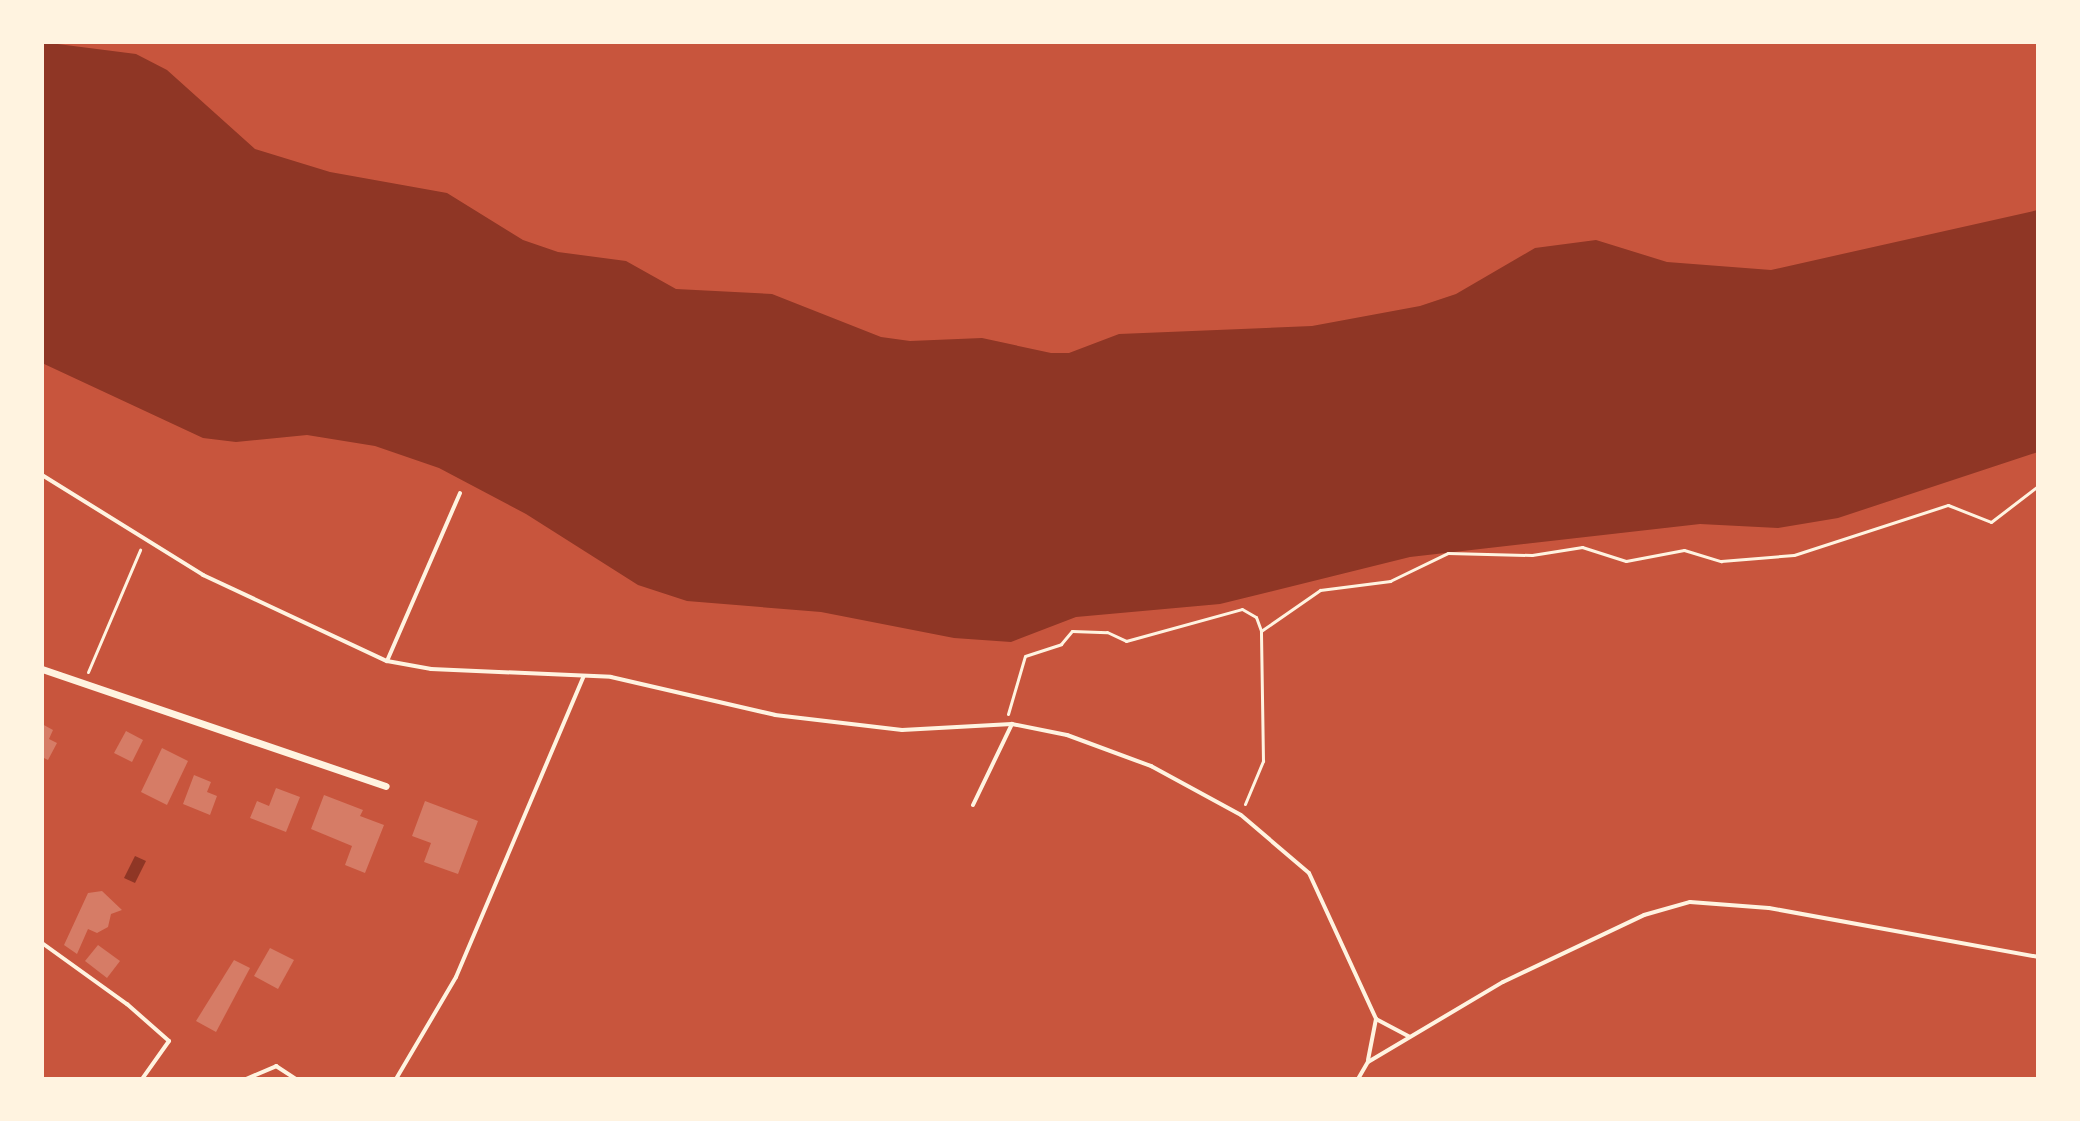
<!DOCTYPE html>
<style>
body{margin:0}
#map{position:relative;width:2080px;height:1121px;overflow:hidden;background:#c8553d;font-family:"Playfair Display",serif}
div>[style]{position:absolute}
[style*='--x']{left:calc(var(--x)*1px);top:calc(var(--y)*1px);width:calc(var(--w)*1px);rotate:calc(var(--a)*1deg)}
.water>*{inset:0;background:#8f3625}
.building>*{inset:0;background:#d67c66}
.path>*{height:3px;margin:-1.5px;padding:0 1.5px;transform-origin:1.5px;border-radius:1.5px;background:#fff3e0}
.service>*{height:4px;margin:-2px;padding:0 2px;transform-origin:2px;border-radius:2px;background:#fff3e0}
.minor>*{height:7px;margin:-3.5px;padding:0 3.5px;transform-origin:3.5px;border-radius:3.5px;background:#fff3e0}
span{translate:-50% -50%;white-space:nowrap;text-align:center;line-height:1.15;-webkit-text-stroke:6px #fff3e0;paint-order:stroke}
.frame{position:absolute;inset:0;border:44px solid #fff3e0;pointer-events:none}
</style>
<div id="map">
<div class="water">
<div style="clip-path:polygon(42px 42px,136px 54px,167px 70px,255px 149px,330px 172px,447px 193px,523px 240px,558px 252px,626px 261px,676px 289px,772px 294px,881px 337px,910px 341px,982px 338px,1051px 353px,1069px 353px,1119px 334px,1312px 326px,1420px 306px,1456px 294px,1535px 248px,1596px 240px,1667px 262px,1771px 270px,2038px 210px,2038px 452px,1838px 518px,1778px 528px,1700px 524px,1410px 557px,1220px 604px,1076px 617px,1011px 642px,954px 638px,821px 612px,687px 601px,638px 585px,526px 514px,439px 468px,375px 446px,307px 435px,236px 442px,203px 438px,42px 363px)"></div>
<div style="clip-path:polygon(135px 856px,146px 861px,135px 883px,124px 878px)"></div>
</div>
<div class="building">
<div style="clip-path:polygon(42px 724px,53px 730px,49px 739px,57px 743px,48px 760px,42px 757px)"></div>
<div style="clip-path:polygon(126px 731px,143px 740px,132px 762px,114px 753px)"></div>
<div style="clip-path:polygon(162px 748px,188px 761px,167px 805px,141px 792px)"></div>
<div style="clip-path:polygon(194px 775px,211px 782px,207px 792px,217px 796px,210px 815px,183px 804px)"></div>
<div style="clip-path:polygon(276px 788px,300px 797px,286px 832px,250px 818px,257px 801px,269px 806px)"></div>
<div style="clip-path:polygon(324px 795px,363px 810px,360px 816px,384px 825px,365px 873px,345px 865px,352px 846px,311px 829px)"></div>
<div style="clip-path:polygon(425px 801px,478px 821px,458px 874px,424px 862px,431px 843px,412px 836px)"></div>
<div style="clip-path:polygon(102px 891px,122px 910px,111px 914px,108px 927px,97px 933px,88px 929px,77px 954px,64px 945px,88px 893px)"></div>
<div style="clip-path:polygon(98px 945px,120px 961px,107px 978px,85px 961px)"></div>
<div style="clip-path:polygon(270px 948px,294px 960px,278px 989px,254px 976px)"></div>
<div style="clip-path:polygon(234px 960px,250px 968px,216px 1032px,196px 1021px)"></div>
</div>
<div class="path">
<div style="--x:88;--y:672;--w:133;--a:-66.9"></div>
<div style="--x:1008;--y:714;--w:60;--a:-73.7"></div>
<div style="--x:1025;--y:656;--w:38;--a:-18"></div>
<div style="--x:1061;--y:644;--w:17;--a:-50"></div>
<div style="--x:1072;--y:631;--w:35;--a:2"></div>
<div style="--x:1107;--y:632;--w:21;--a:25"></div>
<div style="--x:1126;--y:641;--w:120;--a:-15.4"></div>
<div style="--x:1242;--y:609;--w:16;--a:30"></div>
<div style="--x:1256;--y:617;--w:15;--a:70"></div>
<div style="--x:1261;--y:631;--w:72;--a:-34.8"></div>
<div style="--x:1320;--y:590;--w:71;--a:-7.3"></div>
<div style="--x:1390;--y:581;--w:64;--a:-25.8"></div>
<div style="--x:1448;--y:553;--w:84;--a:1.4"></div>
<div style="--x:1532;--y:555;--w:51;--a:-9.1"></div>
<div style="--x:1582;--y:547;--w:46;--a:17.7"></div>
<div style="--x:1626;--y:561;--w:59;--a:-10.7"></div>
<div style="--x:1684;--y:550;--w:39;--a:17"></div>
<div style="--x:1721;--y:561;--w:73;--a:-4.7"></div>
<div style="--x:1794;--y:555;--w:162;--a:-18"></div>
<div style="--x:1948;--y:505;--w:46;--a:21.6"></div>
<div style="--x:1991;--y:522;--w:59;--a:-37.5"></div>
<div style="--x:1245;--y:804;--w:47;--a:-67.3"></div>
<div style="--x:1263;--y:761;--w:130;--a:-90.9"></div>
</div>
<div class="service">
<div style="--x:42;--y:475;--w:190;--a:31.8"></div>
<div style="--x:203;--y:575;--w:203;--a:25.1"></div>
<div style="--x:387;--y:661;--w:45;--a:10.3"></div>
<div style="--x:431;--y:669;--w:180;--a:2.5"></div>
<div style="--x:611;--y:677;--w:168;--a:13"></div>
<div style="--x:775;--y:715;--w:128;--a:6.7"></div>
<div style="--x:902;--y:730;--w:110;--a:-3.1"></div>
<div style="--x:1012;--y:724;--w:56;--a:11.3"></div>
<div style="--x:1067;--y:735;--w:90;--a:20.3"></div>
<div style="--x:1151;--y:766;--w:102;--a:28.6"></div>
<div style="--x:1241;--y:815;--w:89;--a:40.5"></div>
<div style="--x:1309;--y:873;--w:161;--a:65.3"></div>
<div style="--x:1376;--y:1019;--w:38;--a:28"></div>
<div style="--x:387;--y:661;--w:183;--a:-66.5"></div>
<div style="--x:973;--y:805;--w:90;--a:-64.3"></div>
<div style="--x:42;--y:943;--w:105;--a:35.7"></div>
<div style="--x:127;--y:1004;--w:56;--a:41.4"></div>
<div style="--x:169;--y:1041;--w:47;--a:125.4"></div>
<div style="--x:1368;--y:1060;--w:42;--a:-79"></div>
<div style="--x:246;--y:1079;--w:33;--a:-23"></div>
<div style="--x:276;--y:1066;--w:24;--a:33"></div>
<div style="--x:396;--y:1079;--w:118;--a:-59.5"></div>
<div style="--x:456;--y:977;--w:327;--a:-67"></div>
<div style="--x:1358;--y:1079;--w:20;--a:-60"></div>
<div style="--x:1368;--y:1062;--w:157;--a:-30.7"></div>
<div style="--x:1503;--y:982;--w:156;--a:-25.4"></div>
<div style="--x:1644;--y:915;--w:48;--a:-15.8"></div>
<div style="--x:1690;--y:902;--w:79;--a:4.3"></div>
<div style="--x:1769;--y:908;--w:273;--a:10.3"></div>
</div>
<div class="minor">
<div style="--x:42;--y:669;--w:363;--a:18.8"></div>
</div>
<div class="frame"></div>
</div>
